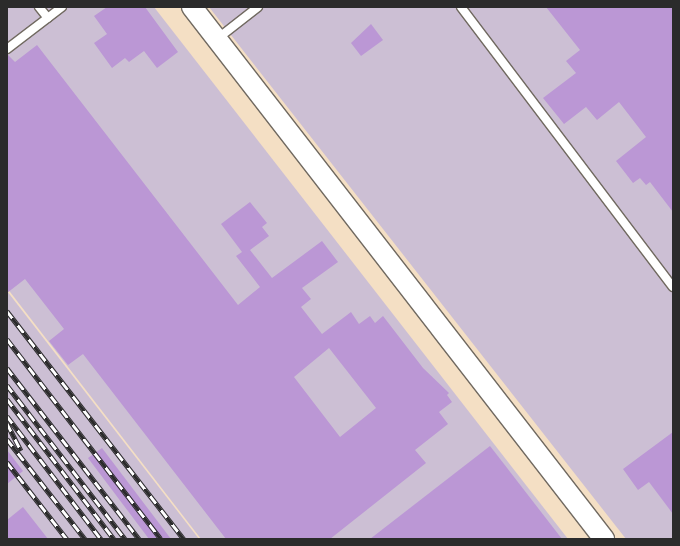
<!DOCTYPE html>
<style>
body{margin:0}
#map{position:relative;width:680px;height:546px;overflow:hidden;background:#f4dfc4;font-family:"Comic Neue",sans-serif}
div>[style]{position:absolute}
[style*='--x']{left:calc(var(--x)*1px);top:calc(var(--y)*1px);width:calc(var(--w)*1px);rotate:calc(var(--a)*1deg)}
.industrial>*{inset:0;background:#ccbfd4}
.building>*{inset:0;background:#bb97d5}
.roads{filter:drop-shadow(1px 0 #716a61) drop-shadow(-1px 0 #716a61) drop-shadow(0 1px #716a61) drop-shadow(0 -1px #716a61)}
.service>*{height:8px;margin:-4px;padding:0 4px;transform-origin:4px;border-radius:4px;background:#fff}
.tertiary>*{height:20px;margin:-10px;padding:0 10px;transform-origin:10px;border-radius:10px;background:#fff}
.rail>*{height:4.5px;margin-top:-2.25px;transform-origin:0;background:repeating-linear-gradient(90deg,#fff 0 9px,#2b2b2b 0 18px);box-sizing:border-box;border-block:1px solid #2b2b2b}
span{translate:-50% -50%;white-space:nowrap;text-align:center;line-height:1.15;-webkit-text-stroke:4px #fff;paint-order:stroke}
.frame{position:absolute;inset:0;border:8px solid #2b2b2b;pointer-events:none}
</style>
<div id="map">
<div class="industrial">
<div style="clip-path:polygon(7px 7px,154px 7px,568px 539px,201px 539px,7px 288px)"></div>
<div style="clip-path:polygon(209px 7px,673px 7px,673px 539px,626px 539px)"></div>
<div style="clip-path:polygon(7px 291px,199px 539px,7px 539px)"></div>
</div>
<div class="building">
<div style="clip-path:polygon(107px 7px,145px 7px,178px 52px,157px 68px,144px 51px,129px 62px,125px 58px,112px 68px,94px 43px,107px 34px,94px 16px)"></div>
<div style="clip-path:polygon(546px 7px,673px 7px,673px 212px,650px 182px,646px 185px,640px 178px,633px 183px,616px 161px,646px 137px,619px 102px,597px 120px,586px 107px,564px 124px,543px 98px,576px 73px,566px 61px,580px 50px)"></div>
<div style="clip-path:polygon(371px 24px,383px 40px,361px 56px,351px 43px)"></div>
<div style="clip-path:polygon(evenodd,37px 45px,238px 305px,260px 287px,236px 256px,242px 252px,221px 224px,250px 202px,267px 223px,262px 227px,269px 236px,250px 250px,272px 278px,322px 241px,338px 262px,302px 288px,311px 299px,301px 307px,322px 334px,351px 312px,359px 324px,370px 316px,375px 323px,383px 316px,423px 368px,449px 393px,447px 395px,452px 402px,439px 412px,448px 424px,415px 450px,426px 463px,330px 539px,226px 539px,83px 354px,68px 365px,49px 341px,64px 329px,25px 279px,7px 293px,7px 54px,15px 62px,37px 45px,329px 348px,376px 408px,340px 437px,294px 377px,329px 348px)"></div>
<div style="clip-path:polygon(673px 432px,673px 514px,649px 482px,638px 490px,623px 469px)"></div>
<div style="clip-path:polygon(490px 446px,562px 539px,370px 539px)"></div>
<div style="clip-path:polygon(102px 448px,171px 539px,149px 539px,88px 458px)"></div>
<div style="clip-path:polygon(7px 450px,23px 471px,7px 484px)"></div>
<div style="clip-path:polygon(23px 507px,48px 539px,7px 539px,7px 520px)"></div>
</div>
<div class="roads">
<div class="service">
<div style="--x:39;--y:7;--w:14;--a:51"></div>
<div style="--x:461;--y:7;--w:351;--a:52.9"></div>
<div style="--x:217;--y:39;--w:52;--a:-38"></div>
<div style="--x:7;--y:49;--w:69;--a:-37.4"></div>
</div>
<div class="tertiary">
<div style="--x:192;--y:7;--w:673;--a:52.24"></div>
</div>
</div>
<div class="rail">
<div style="--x:7;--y:311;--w:289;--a:52.2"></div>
<div style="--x:7;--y:339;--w:252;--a:52.4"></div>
<div style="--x:7;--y:368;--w:216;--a:52.3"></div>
<div style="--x:7;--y:385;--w:194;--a:52.5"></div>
<div style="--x:7;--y:399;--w:176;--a:52.6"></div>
<div style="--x:7;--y:416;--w:155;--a:52.6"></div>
<div style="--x:7;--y:423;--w:31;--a:63"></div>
<div style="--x:7;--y:439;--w:127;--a:52"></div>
<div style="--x:7;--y:462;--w:98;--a:52.1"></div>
</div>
<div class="frame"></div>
</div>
